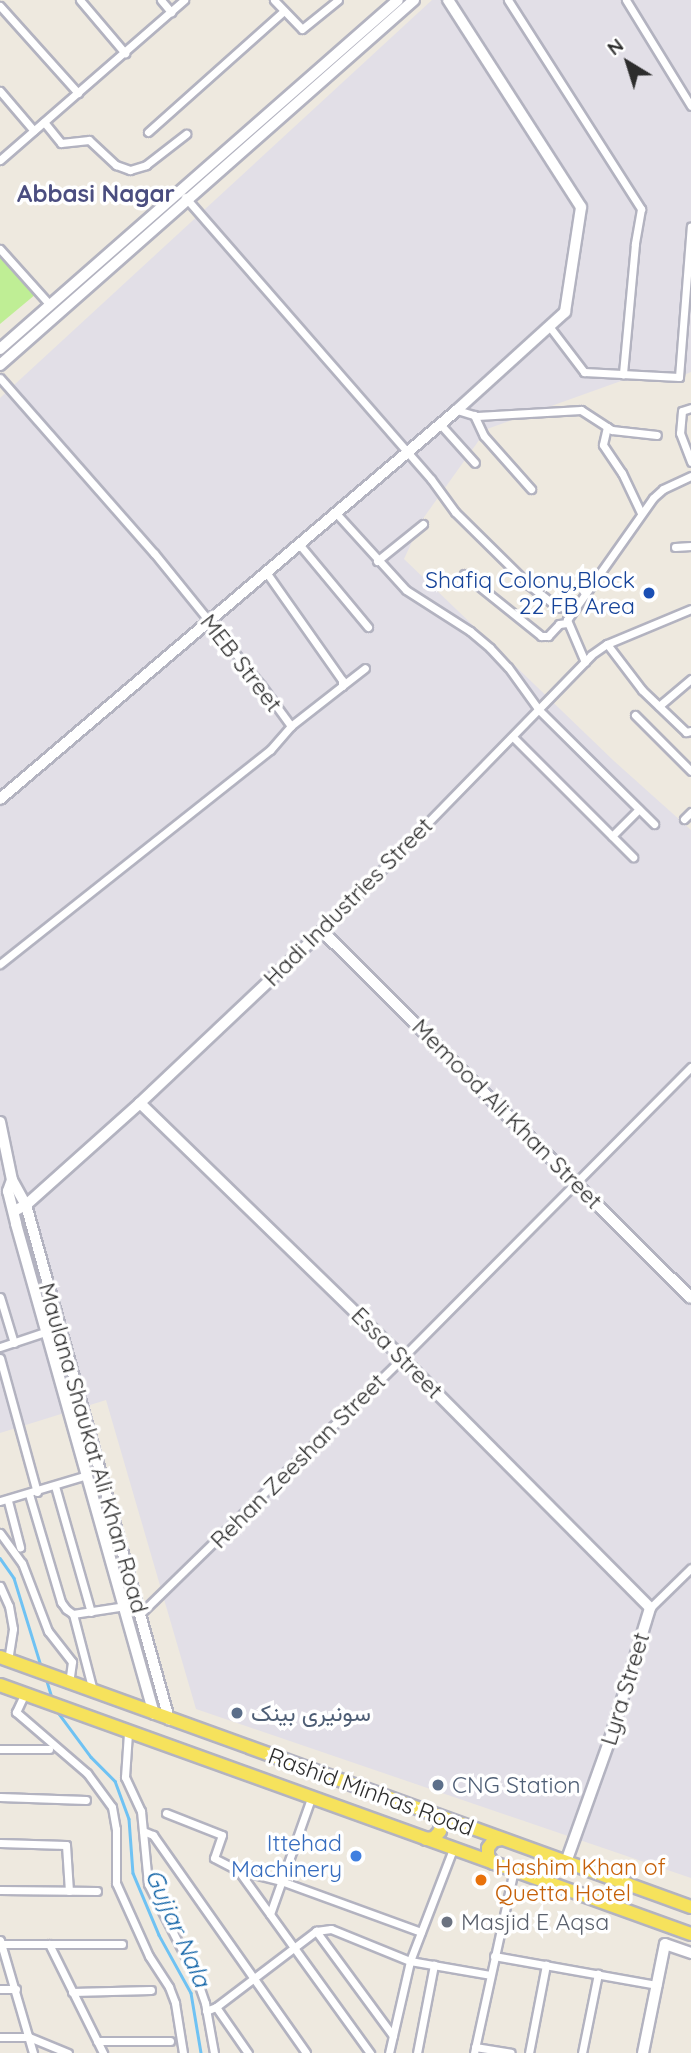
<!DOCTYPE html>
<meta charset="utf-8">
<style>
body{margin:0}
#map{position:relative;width:691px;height:2053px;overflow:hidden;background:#eee9df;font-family:Quicksand,Vazirmatn,sans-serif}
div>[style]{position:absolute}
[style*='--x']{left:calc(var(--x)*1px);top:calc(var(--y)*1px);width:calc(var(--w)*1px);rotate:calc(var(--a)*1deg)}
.industrial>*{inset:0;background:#e2dfe7}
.pitch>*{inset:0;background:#bfee95}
.stream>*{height:2.5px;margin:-1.25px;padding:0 1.25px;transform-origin:1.25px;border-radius:1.25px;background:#6fc2f3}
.roads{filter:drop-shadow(2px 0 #b3b3c0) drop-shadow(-2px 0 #b3b3c0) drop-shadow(0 2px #b3b3c0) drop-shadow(0 -2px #b3b3c0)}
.street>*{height:7px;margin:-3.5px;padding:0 3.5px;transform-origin:3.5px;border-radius:3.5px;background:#fff}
.secondary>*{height:10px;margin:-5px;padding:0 5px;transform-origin:5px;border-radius:5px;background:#fff}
.primary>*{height:12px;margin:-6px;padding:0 6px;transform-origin:6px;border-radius:6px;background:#f6e25c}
.dots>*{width:19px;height:19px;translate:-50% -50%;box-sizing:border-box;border:4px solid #fff;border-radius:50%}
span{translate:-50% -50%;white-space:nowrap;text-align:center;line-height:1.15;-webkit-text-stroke:7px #fff;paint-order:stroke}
.transit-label{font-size:23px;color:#164399}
.right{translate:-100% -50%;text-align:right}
.street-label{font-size:23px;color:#2d2d2d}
.service-label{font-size:23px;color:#4e5e75}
.left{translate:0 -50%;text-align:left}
.shop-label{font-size:23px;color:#366cbe}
.food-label{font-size:23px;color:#c56008}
.worship-label{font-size:23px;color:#5b616d}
.neighbourhood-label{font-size:24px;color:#4b4e80;font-weight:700}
.water-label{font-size:24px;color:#095ea4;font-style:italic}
.north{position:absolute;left:593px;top:28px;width:70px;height:70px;-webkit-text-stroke:5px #fff;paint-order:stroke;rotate:322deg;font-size:19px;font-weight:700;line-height:28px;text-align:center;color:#2d2d2d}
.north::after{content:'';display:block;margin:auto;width:24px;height:32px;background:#2d2d2d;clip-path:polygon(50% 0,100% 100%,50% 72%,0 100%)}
</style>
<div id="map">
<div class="industrial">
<div style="clip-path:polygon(432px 0,691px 0,691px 372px,679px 377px,621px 381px,487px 429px,422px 520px,404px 559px,614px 761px,691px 830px,691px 1878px,196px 1709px,106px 1400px,0 1433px,0 398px)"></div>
</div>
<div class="pitch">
<div style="clip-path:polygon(0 255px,36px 294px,0 324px)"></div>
</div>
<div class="stream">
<div style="--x:0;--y:1558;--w:24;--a:55"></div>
<div style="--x:14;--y:1578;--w:95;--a:72.9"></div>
<div style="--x:46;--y:1678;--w:21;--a:73"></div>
<div style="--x:57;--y:1711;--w:57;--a:53.5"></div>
<div style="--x:91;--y:1757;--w:34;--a:45"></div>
<div style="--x:115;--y:1781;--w:40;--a:69.8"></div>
<div style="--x:129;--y:1819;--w:54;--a:85.8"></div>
<div style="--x:133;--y:1873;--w:67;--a:67.2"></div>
<div style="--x:159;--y:1935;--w:66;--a:61.1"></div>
<div style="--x:191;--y:1993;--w:61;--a:80.5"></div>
</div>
<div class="roads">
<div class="street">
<div style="--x:80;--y:0;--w:70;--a:49.7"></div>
<div style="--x:161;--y:0;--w:16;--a:50"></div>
<div style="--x:274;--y:0;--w:40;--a:46"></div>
<div style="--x:302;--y:29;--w:46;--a:-38.9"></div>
<div style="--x:508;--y:0;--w:248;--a:57.5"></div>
<div style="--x:641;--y:209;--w:36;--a:100"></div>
<div style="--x:635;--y:244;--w:131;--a:95.3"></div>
<div style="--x:626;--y:0;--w:124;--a:58.5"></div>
<div style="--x:0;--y:6;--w:117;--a:48.1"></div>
<div style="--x:0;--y:91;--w:52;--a:49.6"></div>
<div style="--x:44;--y:122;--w:27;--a:51"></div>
<div style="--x:61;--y:143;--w:28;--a:-6"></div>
<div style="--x:89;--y:140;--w:37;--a:43"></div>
<div style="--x:116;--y:165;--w:15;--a:20"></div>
<div style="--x:130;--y:170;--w:17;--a:-17"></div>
<div style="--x:146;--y:165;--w:51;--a:-37.8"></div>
<div style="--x:148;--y:132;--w:182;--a:-41.7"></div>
<div style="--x:0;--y:160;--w:244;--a:-41"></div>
<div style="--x:185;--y:197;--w:374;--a:48.9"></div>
<div style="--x:431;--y:479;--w:41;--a:54"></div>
<div style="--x:455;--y:512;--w:104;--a:44.6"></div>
<div style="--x:529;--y:585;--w:37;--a:38"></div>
<div style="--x:0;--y:249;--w:75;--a:48.2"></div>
<div style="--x:549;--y:326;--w:58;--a:52.7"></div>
<div style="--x:584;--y:372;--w:95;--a:3"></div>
<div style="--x:679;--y:377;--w:151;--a:-85.5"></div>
<div style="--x:0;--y:378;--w:233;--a:48.7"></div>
<div style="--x:154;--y:553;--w:170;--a:51"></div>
<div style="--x:261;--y:685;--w:51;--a:53.8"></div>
<div style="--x:291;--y:726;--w:32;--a:131"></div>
<div style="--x:270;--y:750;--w:345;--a:141.6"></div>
<div style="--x:691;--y:408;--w:9;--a:162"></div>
<div style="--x:682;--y:411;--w:22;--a:95"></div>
<div style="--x:680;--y:433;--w:31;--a:69"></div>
<div style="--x:457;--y:410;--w:21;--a:17"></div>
<div style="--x:477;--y:416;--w:104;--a:-3.3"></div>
<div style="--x:581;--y:410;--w:37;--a:33"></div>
<div style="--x:612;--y:430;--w:45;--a:6.3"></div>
<div style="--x:474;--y:415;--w:23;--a:65"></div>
<div style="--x:484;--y:436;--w:71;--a:48.4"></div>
<div style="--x:440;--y:424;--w:52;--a:48.1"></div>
<div style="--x:607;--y:427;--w:18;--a:103"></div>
<div style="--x:603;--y:445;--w:34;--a:56"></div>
<div style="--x:622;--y:473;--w:44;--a:64.6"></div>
<div style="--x:335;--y:512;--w:105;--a:47.7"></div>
<div style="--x:406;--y:590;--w:76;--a:32.6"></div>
<div style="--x:470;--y:631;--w:26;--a:40"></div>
<div style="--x:490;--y:648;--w:26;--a:47"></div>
<div style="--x:508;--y:667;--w:53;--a:54.2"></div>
<div style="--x:539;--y:710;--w:162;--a:44.7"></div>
<div style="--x:299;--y:544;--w:108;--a:50.3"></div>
<div style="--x:675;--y:547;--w:16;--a:-4"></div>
<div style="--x:377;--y:561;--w:59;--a:-38.8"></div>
<div style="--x:266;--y:572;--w:132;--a:54.9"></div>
<div style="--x:342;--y:680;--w:6;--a:90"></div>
<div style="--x:342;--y:686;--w:65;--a:141.9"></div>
<div style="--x:464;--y:574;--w:99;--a:38.8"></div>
<div style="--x:541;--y:636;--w:7;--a:0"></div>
<div style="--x:548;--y:636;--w:16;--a:-47"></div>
<div style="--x:559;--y:624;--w:8;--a:-7"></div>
<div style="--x:607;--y:644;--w:58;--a:52.7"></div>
<div style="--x:642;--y:690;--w:61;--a:43.7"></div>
<div style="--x:686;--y:732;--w:5;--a:-11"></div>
<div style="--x:585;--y:662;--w:46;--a:-113.2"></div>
<div style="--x:567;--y:620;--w:149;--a:-54.8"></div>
<div style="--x:653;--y:498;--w:13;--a:-42"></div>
<div style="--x:663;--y:489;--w:31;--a:-25"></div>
<div style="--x:342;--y:686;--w:29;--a:-38"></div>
<div style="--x:659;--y:706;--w:42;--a:-40.2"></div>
<div style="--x:635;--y:715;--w:79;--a:45"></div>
<div style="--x:513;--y:737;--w:170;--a:45"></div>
<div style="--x:684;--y:819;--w:10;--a:-45"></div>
<div style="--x:612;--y:836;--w:38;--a:-45"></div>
<div style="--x:322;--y:931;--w:385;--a:-45.7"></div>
<div style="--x:591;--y:655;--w:19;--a:-35"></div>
<div style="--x:607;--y:644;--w:91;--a:-22.6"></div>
<div style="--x:0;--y:1297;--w:48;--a:73.1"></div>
<div style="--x:0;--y:1347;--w:47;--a:-18.4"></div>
<div style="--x:0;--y:1358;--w:139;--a:74.6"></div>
<div style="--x:55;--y:1486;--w:131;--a:74.1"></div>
<div style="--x:29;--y:1494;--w:113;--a:73.5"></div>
<div style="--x:61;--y:1602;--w:9;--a:54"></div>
<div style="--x:66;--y:1609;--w:9;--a:36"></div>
<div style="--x:73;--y:1614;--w:53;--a:-8.7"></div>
<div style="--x:0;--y:1501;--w:91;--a:-16.6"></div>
<div style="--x:8;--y:1501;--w:48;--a:75.4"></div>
<div style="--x:0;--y:1533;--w:37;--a:54"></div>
<div style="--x:22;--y:1563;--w:73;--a:69.1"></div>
<div style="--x:48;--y:1631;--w:39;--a:52"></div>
<div style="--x:72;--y:1662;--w:22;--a:98"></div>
<div style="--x:0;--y:1586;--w:22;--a:66"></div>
<div style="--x:9;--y:1606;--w:23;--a:80"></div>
<div style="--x:13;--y:1629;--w:31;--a:99"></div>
<div style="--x:650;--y:1608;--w:57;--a:-44.3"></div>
<div style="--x:73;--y:1614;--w:80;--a:75.4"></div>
<div style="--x:140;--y:1614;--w:366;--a:-44.3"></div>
<div style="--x:402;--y:1358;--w:410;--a:-45.2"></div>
<div style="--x:24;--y:1695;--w:19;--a:115"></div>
<div style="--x:16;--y:1712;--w:94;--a:40.7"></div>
<div style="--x:87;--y:1773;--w:42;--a:53.7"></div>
<div style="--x:112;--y:1807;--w:22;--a:80"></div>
<div style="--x:116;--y:1829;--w:54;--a:90"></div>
<div style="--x:116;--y:1883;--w:80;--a:65.7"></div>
<div style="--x:149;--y:1956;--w:37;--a:57"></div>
<div style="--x:169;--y:1987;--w:17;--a:69"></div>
<div style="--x:175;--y:2003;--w:51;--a:80.9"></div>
<div style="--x:128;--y:1733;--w:44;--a:93.9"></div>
<div style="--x:125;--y:1777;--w:38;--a:65"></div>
<div style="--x:141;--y:1811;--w:73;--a:84.5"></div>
<div style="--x:148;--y:1884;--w:105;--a:62.7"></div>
<div style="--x:196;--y:1977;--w:28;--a:71"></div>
<div style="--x:205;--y:2003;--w:51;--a:79.8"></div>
<div style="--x:0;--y:1749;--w:49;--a:0"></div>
<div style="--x:0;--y:1797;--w:86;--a:2"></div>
<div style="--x:166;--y:1813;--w:60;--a:21.4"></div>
<div style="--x:222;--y:1835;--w:24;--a:109"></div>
<div style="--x:214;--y:1858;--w:27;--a:27"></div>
<div style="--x:238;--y:1870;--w:44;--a:14.3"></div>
<div style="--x:281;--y:1881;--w:149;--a:20"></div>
<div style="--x:143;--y:1831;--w:11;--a:22"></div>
<div style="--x:153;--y:1835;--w:266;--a:54.9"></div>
<div style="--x:0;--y:1843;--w:66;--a:1.7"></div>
<div style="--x:66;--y:1845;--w:46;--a:86.3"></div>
<div style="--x:238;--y:1870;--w:226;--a:54.2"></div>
<div style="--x:0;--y:1890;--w:97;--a:0.6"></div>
<div style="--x:270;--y:1914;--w:123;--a:-70.5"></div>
<div style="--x:316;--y:1931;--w:130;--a:53.7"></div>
<div style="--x:0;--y:1940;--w:118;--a:73.7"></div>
<div style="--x:0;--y:1944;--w:122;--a:0"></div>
<div style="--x:49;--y:1944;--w:122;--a:63.6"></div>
<div style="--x:494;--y:1956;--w:166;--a:10.1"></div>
<div style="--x:0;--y:1989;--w:16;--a:0"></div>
<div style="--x:72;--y:1992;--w:79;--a:-1.5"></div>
<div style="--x:216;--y:2007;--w:56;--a:55.2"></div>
<div style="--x:206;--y:2011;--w:11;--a:-22"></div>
<div style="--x:216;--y:2007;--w:126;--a:-37.2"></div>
<div style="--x:316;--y:1931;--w:15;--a:-8"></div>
<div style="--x:331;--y:1929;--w:85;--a:22.1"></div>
<div style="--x:410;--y:1961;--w:81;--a:9.9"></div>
<div style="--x:0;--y:2037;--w:29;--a:0"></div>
<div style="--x:29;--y:2037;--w:42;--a:22.3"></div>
<div style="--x:97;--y:2041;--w:73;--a:0"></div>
<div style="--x:475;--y:2047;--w:36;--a:9"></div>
<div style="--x:389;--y:2053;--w:94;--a:-77.1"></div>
<div style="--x:410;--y:1961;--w:120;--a:-69"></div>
<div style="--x:417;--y:2053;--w:90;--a:-79.1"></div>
<div style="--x:474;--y:2053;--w:187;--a:-77.7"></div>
<div style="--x:529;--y:2053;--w:90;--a:-79.1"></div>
<div style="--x:582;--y:2053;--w:81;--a:-78.6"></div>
</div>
<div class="secondary">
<div style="--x:0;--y:349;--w:529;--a:-41.25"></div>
<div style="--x:0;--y:365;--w:552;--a:-41.4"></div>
<div style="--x:0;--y:799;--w:600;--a:-40.4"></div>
<div style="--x:457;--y:410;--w:146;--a:-42.2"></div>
<div style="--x:565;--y:312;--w:106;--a:-81.3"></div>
<div style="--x:581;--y:207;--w:246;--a:-122.7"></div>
<div style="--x:140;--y:1103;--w:366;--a:44.2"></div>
<div style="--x:402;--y:1358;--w:352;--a:45.2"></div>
<div style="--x:650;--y:1608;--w:140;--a:107"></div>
<div style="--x:609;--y:1742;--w:127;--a:109.7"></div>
<div style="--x:0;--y:1122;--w:59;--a:78.3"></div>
<div style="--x:12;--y:1180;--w:29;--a:61"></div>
<div style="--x:26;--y:1205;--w:534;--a:74.45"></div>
<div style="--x:12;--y:1180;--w:12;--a:110"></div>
<div style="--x:8;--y:1191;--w:34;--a:76"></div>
<div style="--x:16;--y:1224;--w:509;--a:74.27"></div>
<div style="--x:14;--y:1211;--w:13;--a:-27"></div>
<div style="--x:26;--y:1205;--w:153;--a:-41.8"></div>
<div style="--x:140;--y:1103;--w:250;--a:-43.4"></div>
<div style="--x:322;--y:931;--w:520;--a:44.84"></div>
<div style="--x:643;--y:2053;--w:111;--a:-78.6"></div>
<div style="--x:665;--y:1944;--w:28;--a:19"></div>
</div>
<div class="primary">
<div style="--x:0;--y:1657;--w:735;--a:19.89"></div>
<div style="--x:0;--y:1685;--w:734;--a:19.82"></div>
<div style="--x:426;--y:1839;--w:8;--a:-7"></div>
<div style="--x:434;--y:1838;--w:9;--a:-49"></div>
<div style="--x:440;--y:1831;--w:8;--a:-83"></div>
<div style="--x:441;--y:1823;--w:9;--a:-122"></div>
<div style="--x:493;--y:1863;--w:9;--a:-126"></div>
<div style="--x:488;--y:1856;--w:8;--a:-90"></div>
<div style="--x:488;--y:1848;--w:9;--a:-54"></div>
<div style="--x:493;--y:1841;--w:8;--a:-14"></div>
</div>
</div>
<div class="dots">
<div style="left:649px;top:593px;background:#1a4fb4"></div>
<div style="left:237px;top:1713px;background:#5c6f8a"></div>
<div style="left:438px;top:1785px;background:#5c6f8a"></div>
<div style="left:356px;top:1856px;background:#3f7fe0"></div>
<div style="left:481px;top:1880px;background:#e8710a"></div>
<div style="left:447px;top:1922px;background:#6b7280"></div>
</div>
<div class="transit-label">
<span class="right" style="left:635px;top:593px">Shafiq Colony,Block<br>22 FB Area</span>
</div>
<div class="street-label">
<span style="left:241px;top:663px;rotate:52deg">MEB Street</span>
<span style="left:348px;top:902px;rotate:-45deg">Hadi Industries Street</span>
<span style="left:507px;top:1114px;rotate:45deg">Memood Ali Khan Street</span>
<span style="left:397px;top:1353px;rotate:45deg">Essa Street</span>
<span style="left:93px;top:1448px;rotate:74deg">Maulana Shaukat Ali Khan Road</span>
<span style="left:298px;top:1461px;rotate:-45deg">Rehan Zeeshan Street</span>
<span style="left:625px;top:1689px;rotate:-73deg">Lyra Street</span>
<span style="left:371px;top:1792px;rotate:20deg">Rashid Minhas Road</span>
</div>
<div class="service-label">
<span class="left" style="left:251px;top:1713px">سونیری بینک</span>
<span class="left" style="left:452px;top:1785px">CNG Station</span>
</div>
<div class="shop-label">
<span class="right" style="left:342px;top:1856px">Ittehad<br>Machinery</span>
</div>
<div class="food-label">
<span class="left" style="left:495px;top:1880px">Hashim Khan of<br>Quetta Hotel</span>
</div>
<div class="worship-label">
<span class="left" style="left:461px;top:1922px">Masjid E Aqsa</span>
</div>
<div class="neighbourhood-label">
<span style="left:96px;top:194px">Abbasi Nagar</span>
</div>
<div class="water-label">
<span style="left:178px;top:1928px;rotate:66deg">Gujjar Nala</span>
</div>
<div class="north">N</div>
</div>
